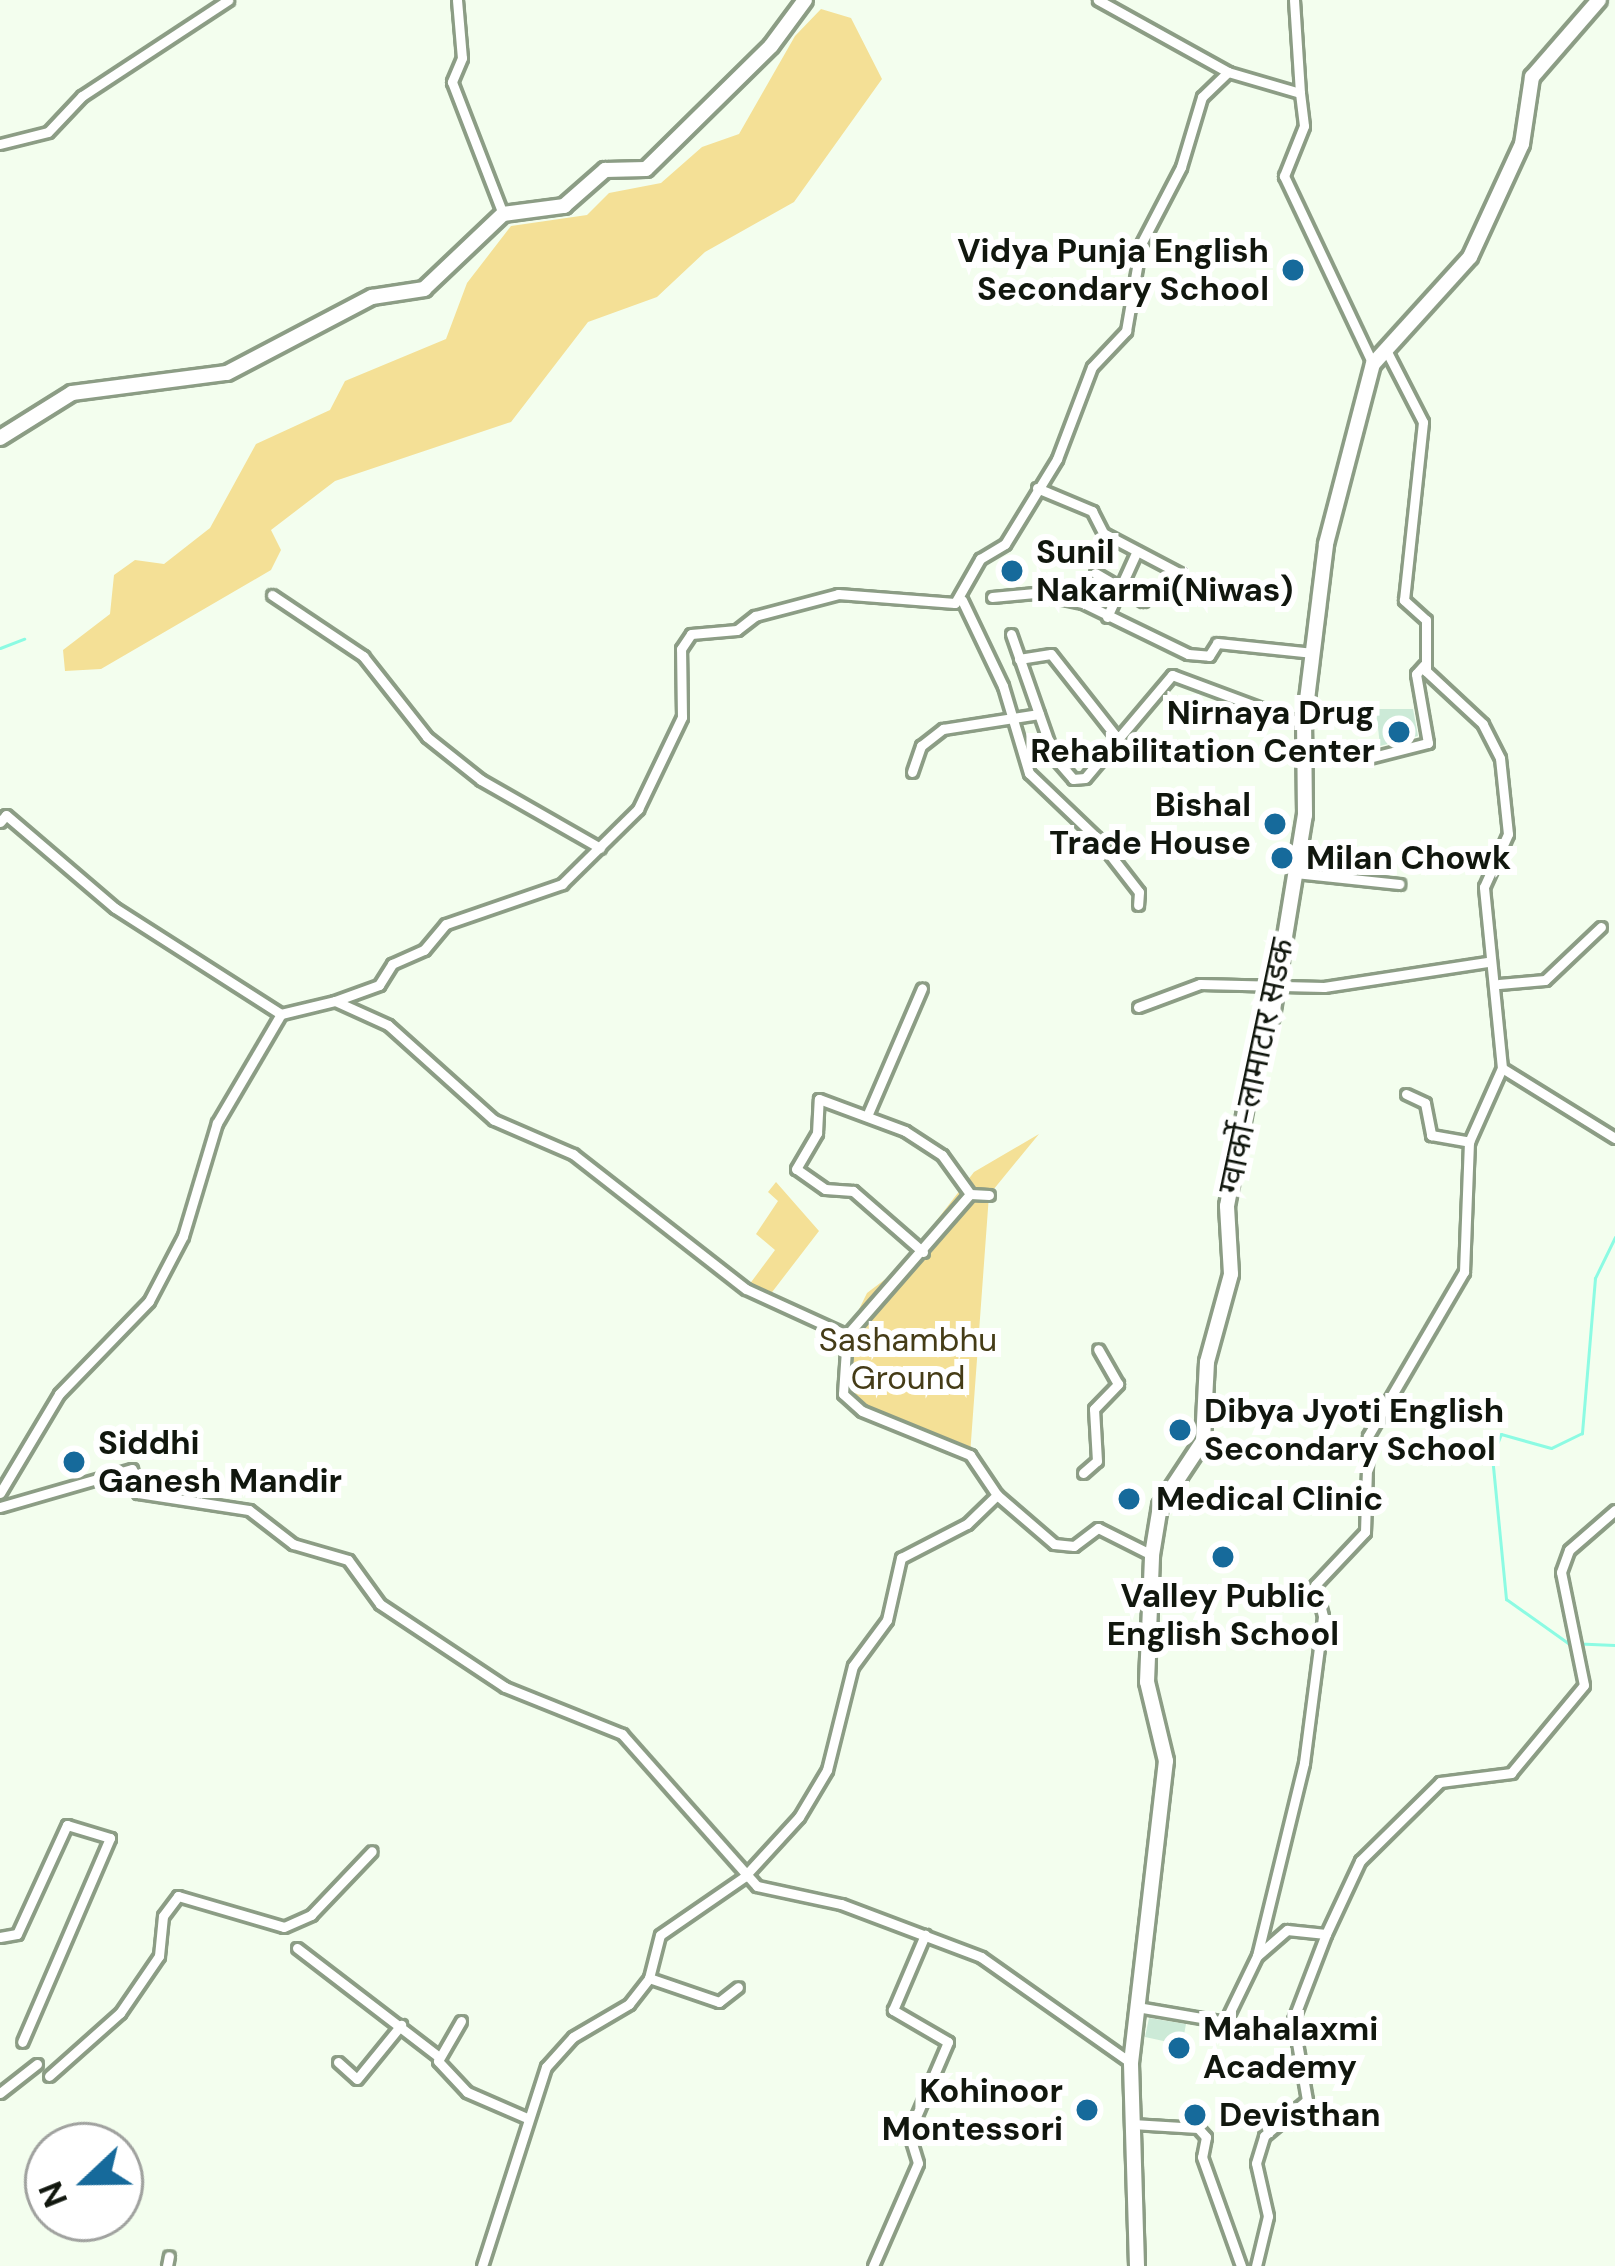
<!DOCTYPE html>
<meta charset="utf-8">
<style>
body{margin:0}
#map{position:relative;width:1615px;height:2266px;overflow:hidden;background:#f3feee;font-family:"DM Sans","Noto Sans Devanagari",sans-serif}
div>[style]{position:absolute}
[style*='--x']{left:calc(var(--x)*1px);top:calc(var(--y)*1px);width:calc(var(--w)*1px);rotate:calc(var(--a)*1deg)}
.green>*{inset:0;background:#f4e096}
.stream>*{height:3px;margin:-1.5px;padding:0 1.5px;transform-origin:1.5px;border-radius:1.5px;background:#8cfbe3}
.building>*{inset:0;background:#ccead7}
.roads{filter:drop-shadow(3px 0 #8c9d85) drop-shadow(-3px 0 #8c9d85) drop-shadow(0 3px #8c9d85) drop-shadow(0 -3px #8c9d85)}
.street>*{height:9px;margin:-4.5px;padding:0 4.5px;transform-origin:4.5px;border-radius:4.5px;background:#fff}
.secondary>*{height:14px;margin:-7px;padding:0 7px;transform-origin:7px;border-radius:7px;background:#fff}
.dots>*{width:33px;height:33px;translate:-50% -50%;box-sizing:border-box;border:6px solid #fff;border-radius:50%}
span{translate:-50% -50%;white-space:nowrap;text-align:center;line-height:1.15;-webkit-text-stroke:12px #fff;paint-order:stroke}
.poi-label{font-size:33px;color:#11170e;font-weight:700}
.right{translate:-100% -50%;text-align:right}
.left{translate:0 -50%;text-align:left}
.street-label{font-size:33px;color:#11170e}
.park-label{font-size:33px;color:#453c17}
.north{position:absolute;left:24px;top:2122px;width:120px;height:120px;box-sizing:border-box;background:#fff;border:3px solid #a0a29f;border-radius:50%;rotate:248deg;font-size:33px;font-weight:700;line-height:48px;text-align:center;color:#11170e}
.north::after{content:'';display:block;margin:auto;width:42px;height:54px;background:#166a9b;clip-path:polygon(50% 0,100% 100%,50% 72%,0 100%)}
</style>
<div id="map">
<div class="green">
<div style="clip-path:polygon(821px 9px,851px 18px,882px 79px,794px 202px,705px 252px,657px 297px,588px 322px,511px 422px,335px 481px,271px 530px,281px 550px,271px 570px,101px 669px,65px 671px,63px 650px,110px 614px,114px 575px,135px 560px,164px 564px,210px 528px,256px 444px,330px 410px,345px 381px,446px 339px,467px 283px,511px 226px,587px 215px,609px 193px,661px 183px,702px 147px,739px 134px,795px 36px)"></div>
<div style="clip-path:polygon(1039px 1134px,989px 1195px,970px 1455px,862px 1411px,843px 1394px,844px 1340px,867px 1293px,900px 1268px,974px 1172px)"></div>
<div style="clip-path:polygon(776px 1182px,819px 1231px,766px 1300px,746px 1289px,775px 1250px,756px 1234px,778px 1201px,768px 1192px)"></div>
</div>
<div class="stream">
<div style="--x:0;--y:648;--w:26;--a:-21"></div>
<div style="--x:1615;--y:1237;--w:46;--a:116"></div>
<div style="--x:1595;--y:1278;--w:156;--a:94.8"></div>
<div style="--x:1582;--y:1433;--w:34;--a:154"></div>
<div style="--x:1551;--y:1448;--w:52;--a:-164.4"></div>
<div style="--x:1501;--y:1434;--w:24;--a:112"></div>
<div style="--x:1492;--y:1456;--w:144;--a:84.4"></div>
<div style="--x:1506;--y:1599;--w:76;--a:35.4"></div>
<div style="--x:1568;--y:1643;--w:47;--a:2.4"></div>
</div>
<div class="building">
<div style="clip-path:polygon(1376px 709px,1413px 709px,1418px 736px,1380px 746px)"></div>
<div style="clip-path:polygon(1149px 2018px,1186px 2024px,1182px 2045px,1145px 2037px)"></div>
</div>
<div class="roads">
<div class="street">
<div style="--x:457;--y:0;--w:58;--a:85.1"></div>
<div style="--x:462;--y:58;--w:26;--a:113"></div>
<div style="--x:452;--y:82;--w:142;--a:68.9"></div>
<div style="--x:1294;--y:0;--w:93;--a:86.3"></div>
<div style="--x:1228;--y:72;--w:75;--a:16.3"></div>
<div style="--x:1300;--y:93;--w:33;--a:83"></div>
<div style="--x:1304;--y:126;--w:54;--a:111.8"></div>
<div style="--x:1284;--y:176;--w:208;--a:64.7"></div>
<div style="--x:0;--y:144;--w:49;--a:-14"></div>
<div style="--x:48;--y:132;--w:50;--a:-46.6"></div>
<div style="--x:82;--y:96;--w:175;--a:-33.3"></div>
<div style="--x:1037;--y:488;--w:60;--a:22.7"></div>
<div style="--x:1092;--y:511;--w:25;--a:63"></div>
<div style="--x:1103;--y:533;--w:88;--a:27.7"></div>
<div style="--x:1095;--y:573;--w:56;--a:30.3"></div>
<div style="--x:272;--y:595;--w:110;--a:33.8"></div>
<div style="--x:363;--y:656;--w:103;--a:51.7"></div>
<div style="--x:427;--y:737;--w:69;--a:38.5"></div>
<div style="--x:481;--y:780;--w:137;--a:29.7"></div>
<div style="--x:992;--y:597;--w:43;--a:-5.3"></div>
<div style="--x:1035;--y:593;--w:49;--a:11.8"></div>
<div style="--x:1083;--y:603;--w:117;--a:25.9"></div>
<div style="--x:1188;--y:654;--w:21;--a:5"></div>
<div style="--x:1209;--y:656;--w:15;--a:-58"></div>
<div style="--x:1217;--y:643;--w:97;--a:5.9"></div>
<div style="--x:962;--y:600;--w:95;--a:64.5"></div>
<div style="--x:1003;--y:686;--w:91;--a:73.4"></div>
<div style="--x:1029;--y:773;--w:94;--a:43.7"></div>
<div style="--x:1097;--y:838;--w:68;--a:52.1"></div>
<div style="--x:1139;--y:892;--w:13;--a:94"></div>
<div style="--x:1107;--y:617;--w:72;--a:-65.6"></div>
<div style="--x:1011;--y:634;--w:130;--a:70.7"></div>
<div style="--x:1054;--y:757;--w:29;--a:49"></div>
<div style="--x:1073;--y:779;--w:12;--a:-5"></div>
<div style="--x:1085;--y:778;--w:135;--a:-49.8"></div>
<div style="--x:1172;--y:675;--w:141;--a:20.4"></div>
<div style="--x:1019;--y:659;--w:32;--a:-9"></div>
<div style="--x:1051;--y:654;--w:107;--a:51.8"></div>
<div style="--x:1306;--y:751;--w:60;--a:7.7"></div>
<div style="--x:1365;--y:759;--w:65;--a:-14.3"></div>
<div style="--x:1428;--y:743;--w:70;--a:-99.9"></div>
<div style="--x:1416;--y:674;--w:12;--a:-48"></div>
<div style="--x:912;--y:772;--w:28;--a:-71"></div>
<div style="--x:921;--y:746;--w:28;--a:-38"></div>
<div style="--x:943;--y:729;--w:97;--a:-8.9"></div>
<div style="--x:0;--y:822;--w:9;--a:-49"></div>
<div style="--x:6;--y:815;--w:143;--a:40.5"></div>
<div style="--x:115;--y:908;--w:197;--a:32.6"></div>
<div style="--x:281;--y:1014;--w:56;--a:-13.5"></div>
<div style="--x:335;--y:1001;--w:58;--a:24.4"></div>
<div style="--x:388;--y:1025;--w:142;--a:41.9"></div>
<div style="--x:494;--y:1120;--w:86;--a:23.3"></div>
<div style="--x:573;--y:1154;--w:219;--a:38"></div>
<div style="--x:746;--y:1289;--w:111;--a:24.5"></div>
<div style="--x:847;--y:1335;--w:59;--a:93.9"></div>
<div style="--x:843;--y:1394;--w:25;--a:42"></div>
<div style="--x:862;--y:1411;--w:117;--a:22.2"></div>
<div style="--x:970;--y:1455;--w:48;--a:56"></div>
<div style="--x:1295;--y:873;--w:105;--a:6"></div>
<div style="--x:1499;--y:984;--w:46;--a:-5"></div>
<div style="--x:1545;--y:980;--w:77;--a:-43.4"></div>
<div style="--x:335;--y:1001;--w:47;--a:-20"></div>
<div style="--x:379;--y:985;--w:25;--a:-58"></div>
<div style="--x:392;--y:964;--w:35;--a:-24"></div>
<div style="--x:424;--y:950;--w:34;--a:-50"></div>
<div style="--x:446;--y:924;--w:123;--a:-19"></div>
<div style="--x:562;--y:884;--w:107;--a:-44.6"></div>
<div style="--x:638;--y:809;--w:102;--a:-64.4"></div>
<div style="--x:682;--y:717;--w:68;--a:-90.8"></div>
<div style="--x:681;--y:649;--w:18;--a:-56"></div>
<div style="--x:691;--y:634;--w:46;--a:-5"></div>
<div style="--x:737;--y:630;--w:23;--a:-38"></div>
<div style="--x:755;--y:616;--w:86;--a:-14.8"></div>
<div style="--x:838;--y:594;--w:117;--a:4.4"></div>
<div style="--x:955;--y:603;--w:51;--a:-60.4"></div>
<div style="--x:980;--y:559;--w:29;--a:-31"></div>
<div style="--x:1005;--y:544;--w:100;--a:-58.5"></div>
<div style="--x:1057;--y:459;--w:98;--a:-69.2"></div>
<div style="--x:1092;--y:367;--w:50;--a:-46.6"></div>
<div style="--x:1126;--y:331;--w:88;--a:-80.2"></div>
<div style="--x:1141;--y:244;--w:87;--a:-62.5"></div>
<div style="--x:1181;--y:167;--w:73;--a:-73.3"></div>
<div style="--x:1202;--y:97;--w:36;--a:-44"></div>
<div style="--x:1228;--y:72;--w:149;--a:-151"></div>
<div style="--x:1138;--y:1007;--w:66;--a:-20.4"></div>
<div style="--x:1200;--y:984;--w:124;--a:1.4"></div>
<div style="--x:1324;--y:987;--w:165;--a:-8.7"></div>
<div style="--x:1502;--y:1068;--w:133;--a:31.8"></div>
<div style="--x:1406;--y:1094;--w:21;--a:25"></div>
<div style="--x:1425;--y:1103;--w:33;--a:79"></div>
<div style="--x:1431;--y:1135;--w:39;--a:10"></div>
<div style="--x:867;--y:1116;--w:139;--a:-66.7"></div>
<div style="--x:923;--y:1252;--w:93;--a:-138.9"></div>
<div style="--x:853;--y:1191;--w:28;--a:-176"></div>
<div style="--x:825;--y:1189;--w:35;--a:-145"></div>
<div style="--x:796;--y:1169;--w:42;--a:-59.7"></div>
<div style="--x:817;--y:1133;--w:34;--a:-87"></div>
<div style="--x:819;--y:1099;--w:92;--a:20.4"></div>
<div style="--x:905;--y:1131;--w:44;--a:33"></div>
<div style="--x:942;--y:1155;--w:48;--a:54.3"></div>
<div style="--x:847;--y:1335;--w:187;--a:-48.9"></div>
<div style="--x:970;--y:1194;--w:19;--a:3"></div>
<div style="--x:1083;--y:1473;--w:18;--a:-41"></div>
<div style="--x:1097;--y:1461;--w:52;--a:-93.3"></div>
<div style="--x:1094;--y:1409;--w:35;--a:-46"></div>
<div style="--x:1118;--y:1384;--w:40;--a:-119.7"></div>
<div style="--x:0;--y:1493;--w:115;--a:-59.2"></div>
<div style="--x:59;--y:1394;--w:129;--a:-45.9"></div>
<div style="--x:149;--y:1301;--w:73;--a:-62.4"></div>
<div style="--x:183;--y:1236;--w:118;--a:-73.3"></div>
<div style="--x:217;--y:1123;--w:126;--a:-59.6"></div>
<div style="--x:0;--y:1507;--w:137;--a:-16.1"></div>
<div style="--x:132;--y:1469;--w:25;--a:76"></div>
<div style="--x:138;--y:1493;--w:112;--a:8.7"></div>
<div style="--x:249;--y:1510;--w:56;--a:37.7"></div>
<div style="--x:293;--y:1544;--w:57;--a:16.2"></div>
<div style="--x:348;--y:1560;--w:54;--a:54"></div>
<div style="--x:380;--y:1604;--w:150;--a:33.6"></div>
<div style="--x:505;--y:1687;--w:126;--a:21.9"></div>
<div style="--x:622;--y:1734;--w:203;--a:48.4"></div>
<div style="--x:757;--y:1886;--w:86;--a:12.1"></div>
<div style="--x:841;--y:1904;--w:150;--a:20.7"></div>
<div style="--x:981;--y:1957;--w:184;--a:35.2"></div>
<div style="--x:0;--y:1937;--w:17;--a:-10"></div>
<div style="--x:17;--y:1934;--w:120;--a:-65.4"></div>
<div style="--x:67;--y:1825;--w:45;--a:16.8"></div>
<div style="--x:110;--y:1838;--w:222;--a:113.3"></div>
<div style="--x:297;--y:1948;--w:178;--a:37.5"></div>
<div style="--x:1257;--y:1956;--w:199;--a:-76.3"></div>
<div style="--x:1304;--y:1763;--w:148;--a:-82.6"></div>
<div style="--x:1323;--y:1616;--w:32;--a:-104"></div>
<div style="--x:1315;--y:1585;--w:73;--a:-46.7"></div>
<div style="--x:1365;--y:1532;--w:96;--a:-88.2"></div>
<div style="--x:1368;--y:1436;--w:190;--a:-59.7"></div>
<div style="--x:1464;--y:1272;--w:130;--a:-87.8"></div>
<div style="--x:1469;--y:1142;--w:81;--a:-66"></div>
<div style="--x:1502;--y:1068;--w:182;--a:-95.7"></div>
<div style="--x:1484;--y:887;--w:58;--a:-65.6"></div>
<div style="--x:1508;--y:834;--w:76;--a:-96"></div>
<div style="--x:1500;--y:758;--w:38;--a:-117"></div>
<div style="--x:1483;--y:724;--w:78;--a:-137.1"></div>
<div style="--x:1426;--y:671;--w:51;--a:-90"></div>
<div style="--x:1426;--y:620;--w:30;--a:-138"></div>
<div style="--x:1404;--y:600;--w:179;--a:-83.9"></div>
<div style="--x:1423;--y:422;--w:83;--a:-117.2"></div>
<div style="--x:649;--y:1978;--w:74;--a:18.9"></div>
<div style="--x:719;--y:2002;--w:24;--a:-38"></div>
<div style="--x:1137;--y:2007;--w:89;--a:9.7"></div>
<div style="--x:1225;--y:2022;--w:73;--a:-64.1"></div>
<div style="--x:1257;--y:1956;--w:40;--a:-41"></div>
<div style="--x:1287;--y:1930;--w:39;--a:6"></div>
<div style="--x:1326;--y:1934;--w:81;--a:-65"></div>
<div style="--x:1360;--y:1861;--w:112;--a:-44.6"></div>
<div style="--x:1440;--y:1782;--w:72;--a:-7.2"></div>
<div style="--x:1511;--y:1773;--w:114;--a:-50.3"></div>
<div style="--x:1584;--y:1685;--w:115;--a:-101.5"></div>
<div style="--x:1561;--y:1572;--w:23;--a:-70"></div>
<div style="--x:1569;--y:1550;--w:61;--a:-41"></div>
<div style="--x:461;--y:2021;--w:46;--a:119.9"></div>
<div style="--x:438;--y:2061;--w:42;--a:46.9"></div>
<div style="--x:467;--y:2092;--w:65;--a:23.4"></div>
<div style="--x:338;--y:2062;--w:25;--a:42"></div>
<div style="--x:357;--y:2079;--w:70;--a:-50.8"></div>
<div style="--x:49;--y:2076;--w:95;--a:-41.6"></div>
<div style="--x:120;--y:2013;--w:69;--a:-55.6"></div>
<div style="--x:159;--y:1956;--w:40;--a:-84.3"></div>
<div style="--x:163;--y:1916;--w:25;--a:-53"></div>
<div style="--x:178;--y:1896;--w:110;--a:16.3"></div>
<div style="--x:284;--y:1927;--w:30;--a:-24"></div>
<div style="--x:311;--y:1915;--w:88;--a:-46.4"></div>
<div style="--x:0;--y:2093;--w:47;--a:-38.1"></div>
<div style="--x:1132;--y:2124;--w:66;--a:3.5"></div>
<div style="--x:1198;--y:2128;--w:12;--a:48"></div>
<div style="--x:1206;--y:2137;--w:20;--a:101"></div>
<div style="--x:1202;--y:2157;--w:116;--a:70.3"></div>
<div style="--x:167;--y:2266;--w:10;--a:-79"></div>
<div style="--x:482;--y:2266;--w:209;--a:-72.2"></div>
<div style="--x:546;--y:2067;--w:40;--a:-48"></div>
<div style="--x:573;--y:2037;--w:65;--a:-30.5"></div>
<div style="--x:629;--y:2004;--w:33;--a:-52"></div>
<div style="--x:649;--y:1978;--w:44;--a:-75.7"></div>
<div style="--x:660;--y:1935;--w:102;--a:-34.6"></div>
<div style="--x:744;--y:1877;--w:81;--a:-47.5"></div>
<div style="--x:799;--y:1817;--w:55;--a:-59.2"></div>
<div style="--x:827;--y:1770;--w:107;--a:-76"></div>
<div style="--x:853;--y:1666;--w:57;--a:-53.5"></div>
<div style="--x:887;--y:1620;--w:64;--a:-77.3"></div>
<div style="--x:901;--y:1558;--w:74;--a:-27.3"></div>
<div style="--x:967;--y:1524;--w:42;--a:-44"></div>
<div style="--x:997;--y:1495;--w:75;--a:40.7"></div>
<div style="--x:1054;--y:1544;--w:20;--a:6"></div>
<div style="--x:1074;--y:1546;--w:30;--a:-37"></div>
<div style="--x:1098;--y:1528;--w:60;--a:26.6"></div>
<div style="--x:873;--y:2266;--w:112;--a:-66.4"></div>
<div style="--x:918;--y:2163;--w:31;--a:-107"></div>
<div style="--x:909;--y:2133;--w:99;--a:-66.8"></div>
<div style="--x:948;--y:2042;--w:64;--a:-149.8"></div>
<div style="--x:893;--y:2010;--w:82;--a:-66.9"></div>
<div style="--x:1256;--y:2266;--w:51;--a:-76.5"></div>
<div style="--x:1268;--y:2216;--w:54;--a:-102.8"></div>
<div style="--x:1256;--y:2163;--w:28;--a:-73"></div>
<div style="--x:1264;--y:2136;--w:56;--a:-39.9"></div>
<div style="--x:1307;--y:2100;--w:81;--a:-99.9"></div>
<div style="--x:1293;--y:2020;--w:92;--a:-69"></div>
</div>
<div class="secondary">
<div style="--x:0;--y:438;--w:85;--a:-32"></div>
<div style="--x:72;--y:393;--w:156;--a:-7.4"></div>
<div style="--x:227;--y:373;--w:164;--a:-27.7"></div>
<div style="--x:372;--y:297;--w:53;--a:-8.7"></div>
<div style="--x:424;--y:289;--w:109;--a:-43.5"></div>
<div style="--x:503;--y:214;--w:62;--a:-7.5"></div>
<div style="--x:564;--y:206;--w:55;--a:-41.3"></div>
<div style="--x:605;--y:170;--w:41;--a:-1.4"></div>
<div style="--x:646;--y:169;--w:175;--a:-44.5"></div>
<div style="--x:771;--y:46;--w:57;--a:-53.5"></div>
<div style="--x:1137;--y:2266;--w:203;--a:-91.7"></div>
<div style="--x:1131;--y:2063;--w:304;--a:-83.4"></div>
<div style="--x:1166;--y:1761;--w:81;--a:-103.5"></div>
<div style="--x:1147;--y:1682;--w:127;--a:-87.7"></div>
<div style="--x:1152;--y:1555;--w:50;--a:-80.7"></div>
<div style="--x:1160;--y:1506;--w:78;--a:-56.5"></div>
<div style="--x:1203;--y:1441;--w:79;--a:-87.1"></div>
<div style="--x:1207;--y:1362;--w:91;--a:-74.7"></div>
<div style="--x:1231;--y:1274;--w:68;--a:-93.4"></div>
<div style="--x:1227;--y:1206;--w:162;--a:-79.3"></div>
<div style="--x:1257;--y:1047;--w:34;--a:-64"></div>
<div style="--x:1272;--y:1016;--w:204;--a:-80.7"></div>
<div style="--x:1305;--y:815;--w:91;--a:-90.6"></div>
<div style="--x:1304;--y:724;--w:181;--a:-83"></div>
<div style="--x:1326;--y:544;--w:186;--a:-75.4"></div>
<div style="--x:1373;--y:364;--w:144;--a:-47.8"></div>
<div style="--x:1470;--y:257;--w:124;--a:-65.3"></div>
<div style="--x:1522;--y:144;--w:68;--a:-81.5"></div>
<div style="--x:1532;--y:77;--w:102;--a:-49"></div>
</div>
</div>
<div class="dots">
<div style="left:1293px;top:270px;background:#166a9b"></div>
<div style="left:1012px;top:571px;background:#166a9b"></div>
<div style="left:1399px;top:732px;background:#166a9b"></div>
<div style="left:1275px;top:824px;background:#166a9b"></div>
<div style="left:1282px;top:858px;background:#166a9b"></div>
<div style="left:1180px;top:1430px;background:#166a9b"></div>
<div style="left:74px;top:1462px;background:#166a9b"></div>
<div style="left:1129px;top:1499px;background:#166a9b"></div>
<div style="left:1223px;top:1557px;background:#166a9b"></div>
<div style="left:1179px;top:2048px;background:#166a9b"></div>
<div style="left:1087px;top:2110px;background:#166a9b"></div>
<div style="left:1195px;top:2115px;background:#166a9b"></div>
</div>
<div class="poi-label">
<span class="right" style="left:1269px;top:270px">Vidya Punja English<br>Secondary School</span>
<span class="left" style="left:1036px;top:571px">Sunil<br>Nakarmi(Niwas)</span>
<span class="right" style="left:1375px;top:732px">Nirnaya Drug<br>Rehabilitation Center</span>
<span class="right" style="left:1251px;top:824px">Bishal<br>Trade House</span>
<span class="left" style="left:1306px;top:858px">Milan Chowk</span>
<span class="left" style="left:1204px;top:1430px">Dibya Jyoti English<br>Secondary School</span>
<span class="left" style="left:98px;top:1462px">Siddhi<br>Ganesh Mandir</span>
<span class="left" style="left:1156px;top:1499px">Medical Clinic</span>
<span style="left:1223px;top:1615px">Valley Public<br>English School</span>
<span class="left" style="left:1203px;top:2048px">Mahalaxmi<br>Academy</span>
<span class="right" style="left:1063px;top:2110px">Kohinoor<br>Montessori</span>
<span class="left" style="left:1219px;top:2115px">Devisthan</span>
</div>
<div class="street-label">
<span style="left:1256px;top:1066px;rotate:-78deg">ग्वार्को-लामाटार सडक</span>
</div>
<div class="park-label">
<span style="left:908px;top:1359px">Sashambhu<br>Ground</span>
</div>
<div class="north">N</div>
</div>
